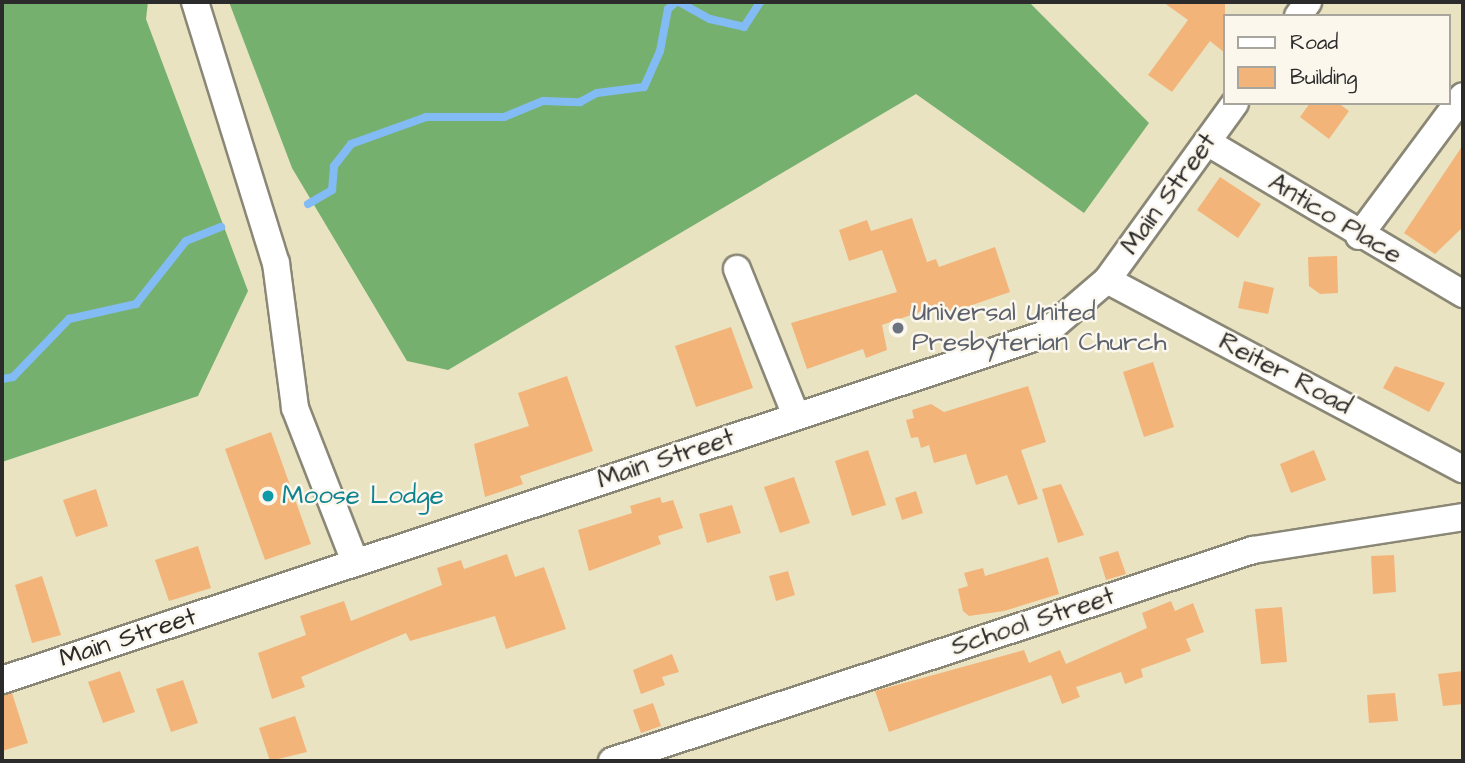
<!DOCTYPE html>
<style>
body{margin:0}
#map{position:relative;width:1465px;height:763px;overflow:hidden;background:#e9e3c2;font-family:"Architects Daughter",sans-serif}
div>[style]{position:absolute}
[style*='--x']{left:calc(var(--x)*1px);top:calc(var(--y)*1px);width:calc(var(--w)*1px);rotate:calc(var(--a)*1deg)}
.forest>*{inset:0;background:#76b06e}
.stream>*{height:8px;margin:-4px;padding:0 4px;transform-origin:4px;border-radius:4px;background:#83bcf4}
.building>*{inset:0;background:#f3b47a}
.roads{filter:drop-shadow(2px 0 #8a8776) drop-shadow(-2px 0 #8a8776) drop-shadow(0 2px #8a8776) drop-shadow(0 -2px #8a8776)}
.minor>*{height:26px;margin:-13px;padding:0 13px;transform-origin:13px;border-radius:13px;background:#fff}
.dots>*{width:19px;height:19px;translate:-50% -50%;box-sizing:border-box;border:4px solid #fbf7ec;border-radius:50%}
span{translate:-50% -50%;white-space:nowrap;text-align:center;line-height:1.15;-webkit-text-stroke:5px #fbf7ec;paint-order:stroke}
.street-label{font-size:26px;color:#2b2b2b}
.worship-label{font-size:26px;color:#5b616d}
.left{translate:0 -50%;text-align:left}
.culture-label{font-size:26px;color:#0d838f}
.frame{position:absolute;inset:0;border:4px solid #2b2b2b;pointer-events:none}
.legend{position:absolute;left:1223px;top:14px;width:228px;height:91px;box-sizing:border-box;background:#fbf7ec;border:2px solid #a8a59f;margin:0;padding:9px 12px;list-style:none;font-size:21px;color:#2b2b2b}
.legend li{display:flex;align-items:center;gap:14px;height:35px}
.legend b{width:35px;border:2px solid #a8a59f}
</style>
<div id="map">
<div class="forest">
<div style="clip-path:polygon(2px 2px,148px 2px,146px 19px,248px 291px,198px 396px,2px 462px)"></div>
<div style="clip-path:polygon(229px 2px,1029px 2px,1149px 123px,1084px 213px,916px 94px,448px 370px,407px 361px,292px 168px)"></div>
</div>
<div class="stream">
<div style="--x:679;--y:2;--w:35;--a:29"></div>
<div style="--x:710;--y:19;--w:35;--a:13"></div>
<div style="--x:744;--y:27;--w:30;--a:-57"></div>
<div style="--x:308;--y:204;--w:28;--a:-30"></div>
<div style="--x:332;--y:190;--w:24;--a:-85"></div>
<div style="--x:334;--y:166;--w:28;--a:-52"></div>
<div style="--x:351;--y:144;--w:80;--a:-19.8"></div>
<div style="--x:426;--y:117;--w:78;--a:0"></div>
<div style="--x:504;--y:117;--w:42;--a:-22.3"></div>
<div style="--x:543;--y:101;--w:37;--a:2"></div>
<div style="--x:580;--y:102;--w:19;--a:-28"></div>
<div style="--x:597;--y:93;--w:47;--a:-7.3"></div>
<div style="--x:644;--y:87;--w:39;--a:-66"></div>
<div style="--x:660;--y:51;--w:43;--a:-79.2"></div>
<div style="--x:668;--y:9;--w:11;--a:-41"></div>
<div style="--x:2;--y:379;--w:11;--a:-10"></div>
<div style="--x:13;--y:377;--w:81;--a:-46"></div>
<div style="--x:69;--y:319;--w:69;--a:-12.6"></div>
<div style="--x:136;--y:304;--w:80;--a:-51.6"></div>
<div style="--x:186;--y:241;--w:38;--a:-22"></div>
</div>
<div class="building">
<div style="clip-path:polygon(1163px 2px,1225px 2px,1225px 53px,1210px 41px,1172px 92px,1148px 75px,1188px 20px)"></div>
<div style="clip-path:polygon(1310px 103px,1338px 103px,1349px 111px,1329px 139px,1300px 117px)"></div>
<div style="clip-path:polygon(1463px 145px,1463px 227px,1435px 254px,1404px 233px)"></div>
<div style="clip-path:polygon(1220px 177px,1261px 204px,1238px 238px,1197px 210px)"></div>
<div style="clip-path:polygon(912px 218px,927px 262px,936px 259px,939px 267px,995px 247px,1010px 292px,943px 315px,940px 305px,882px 325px,887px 350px,866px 358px,863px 349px,807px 369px,791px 323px,897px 292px,882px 250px,849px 261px,839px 230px,867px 220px,871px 231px)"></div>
<div style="clip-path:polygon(1337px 256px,1338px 293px,1320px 294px,1309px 286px,1308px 257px)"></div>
<div style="clip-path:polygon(1244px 281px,1274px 288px,1268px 314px,1238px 308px)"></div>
<div style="clip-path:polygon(731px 327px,753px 388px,696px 407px,675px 346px)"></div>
<div style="clip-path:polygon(1153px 362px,1174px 427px,1144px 437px,1123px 372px)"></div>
<div style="clip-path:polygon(1395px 366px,1445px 383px,1429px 412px,1383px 388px)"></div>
<div style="clip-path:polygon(567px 376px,593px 451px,520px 476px,523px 484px,485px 497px,474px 444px,529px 426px,518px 393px)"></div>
<div style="clip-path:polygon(1028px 386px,1046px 442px,1021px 450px,1038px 499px,1018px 505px,1007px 475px,976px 485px,966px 454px,934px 463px,929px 445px,921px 448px,918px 437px,911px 438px,906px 420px,914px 418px,912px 410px,931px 404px,944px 412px)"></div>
<div style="clip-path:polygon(271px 432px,311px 544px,265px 560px,225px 449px)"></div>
<div style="clip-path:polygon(868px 450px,886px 505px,852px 516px,835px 461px)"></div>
<div style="clip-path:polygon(1314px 450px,1326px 480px,1291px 493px,1280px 464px)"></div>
<div style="clip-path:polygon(794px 477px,810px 523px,780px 533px,764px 487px)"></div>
<div style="clip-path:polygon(1061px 484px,1084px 535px,1058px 543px,1042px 489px)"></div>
<div style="clip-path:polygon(96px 489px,108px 526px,76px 537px,63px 500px)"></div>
<div style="clip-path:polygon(916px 491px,923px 513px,902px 520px,895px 498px)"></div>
<div style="clip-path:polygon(660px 497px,662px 503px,673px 500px,683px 528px,658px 536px,661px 544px,589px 571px,578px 530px,632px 513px,630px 506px)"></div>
<div style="clip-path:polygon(732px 505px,741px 533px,707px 543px,699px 514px)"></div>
<div style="clip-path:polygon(198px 546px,211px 588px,169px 601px,155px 560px)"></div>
<div style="clip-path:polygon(1118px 551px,1126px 574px,1106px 580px,1099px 557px)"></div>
<div style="clip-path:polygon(507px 554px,515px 577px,544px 567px,566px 629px,506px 649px,495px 616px,410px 641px,406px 633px,301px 677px,305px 687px,272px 699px,258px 653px,306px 635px,300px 616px,344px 601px,351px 621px,442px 585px,437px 568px,461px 560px,464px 569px)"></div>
<div style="clip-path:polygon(1394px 555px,1396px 592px,1373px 594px,1371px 556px)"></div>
<div style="clip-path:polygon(1048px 557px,1059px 594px,1004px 611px,969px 616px,963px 611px,958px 589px,968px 586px,964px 573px,983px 568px,985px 576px)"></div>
<div style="clip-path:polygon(788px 571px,795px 595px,776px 601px,769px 576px)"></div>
<div style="clip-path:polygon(42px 576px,61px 635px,32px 643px,15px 585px)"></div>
<div style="clip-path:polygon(1171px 601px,1175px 611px,1193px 603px,1204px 632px,1186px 639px,1191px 651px,1141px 669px,1143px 677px,1125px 684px,1121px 672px,1076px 687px,1080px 697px,1062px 704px,1051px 675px,889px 732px,875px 691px,1024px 650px,1029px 663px,1060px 650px,1066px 664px,1147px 628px,1142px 613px)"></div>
<div style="clip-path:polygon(1282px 607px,1287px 662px,1261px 664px,1255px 609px)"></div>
<div style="clip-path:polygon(672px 654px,679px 672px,662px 677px,665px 685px,641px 694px,633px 670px)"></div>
<div style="clip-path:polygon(120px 671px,135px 712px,103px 723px,88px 682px)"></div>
<div style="clip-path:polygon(1463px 671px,1463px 704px,1443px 706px,1438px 674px)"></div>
<div style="clip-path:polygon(183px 680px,198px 723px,171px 732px,156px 689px)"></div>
<div style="clip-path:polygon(12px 693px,28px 743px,2px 751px,2px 695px)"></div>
<div style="clip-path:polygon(1395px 693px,1398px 721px,1369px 723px,1367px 695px)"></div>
<div style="clip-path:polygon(653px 703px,661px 726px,641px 733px,633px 710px)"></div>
<div style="clip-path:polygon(295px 716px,307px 752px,270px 761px,259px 728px)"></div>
</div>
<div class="roads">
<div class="minor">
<div style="--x:195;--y:2;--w:273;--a:72.8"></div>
<div style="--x:276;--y:263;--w:146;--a:82.5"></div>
<div style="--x:295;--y:408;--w:165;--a:68.7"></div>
<div style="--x:1298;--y:16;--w:17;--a:-54"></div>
<div style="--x:1207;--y:142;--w:298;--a:30.7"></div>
<div style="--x:1359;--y:236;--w:174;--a:-53.4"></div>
<div style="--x:737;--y:269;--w:158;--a:68.1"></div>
<div style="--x:1107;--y:280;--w:403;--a:28"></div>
<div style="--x:2;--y:680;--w:1097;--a:-18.34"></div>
<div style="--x:1043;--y:335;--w:84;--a:-40.7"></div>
<div style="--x:1107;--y:280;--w:218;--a:-54.1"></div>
<div style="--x:612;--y:761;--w:675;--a:-18.22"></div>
<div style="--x:1253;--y:550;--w:213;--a:-8.9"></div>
</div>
</div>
<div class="dots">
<div style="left:898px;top:328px;background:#6b7280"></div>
<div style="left:268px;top:496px;background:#0f9aa8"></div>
</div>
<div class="street-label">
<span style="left:1169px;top:194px;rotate:-54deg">Main Street</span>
<span style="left:1335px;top:219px;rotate:31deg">Antico Place</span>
<span style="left:1285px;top:374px;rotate:28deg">Reiter Road</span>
<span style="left:666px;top:459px;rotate:-18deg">Main Street</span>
<span style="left:1033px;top:622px;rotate:-18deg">School Street</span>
<span style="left:128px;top:638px;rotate:-18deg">Main Street</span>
</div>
<div class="worship-label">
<span class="left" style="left:912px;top:328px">Universal United<br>Presbyterian Church</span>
</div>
<div class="culture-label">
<span class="left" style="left:282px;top:496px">Moose Lodge</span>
</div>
<div class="frame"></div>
<ul class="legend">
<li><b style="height:9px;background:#fff"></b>Road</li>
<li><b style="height:19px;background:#f3b47a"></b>Building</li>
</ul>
</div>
